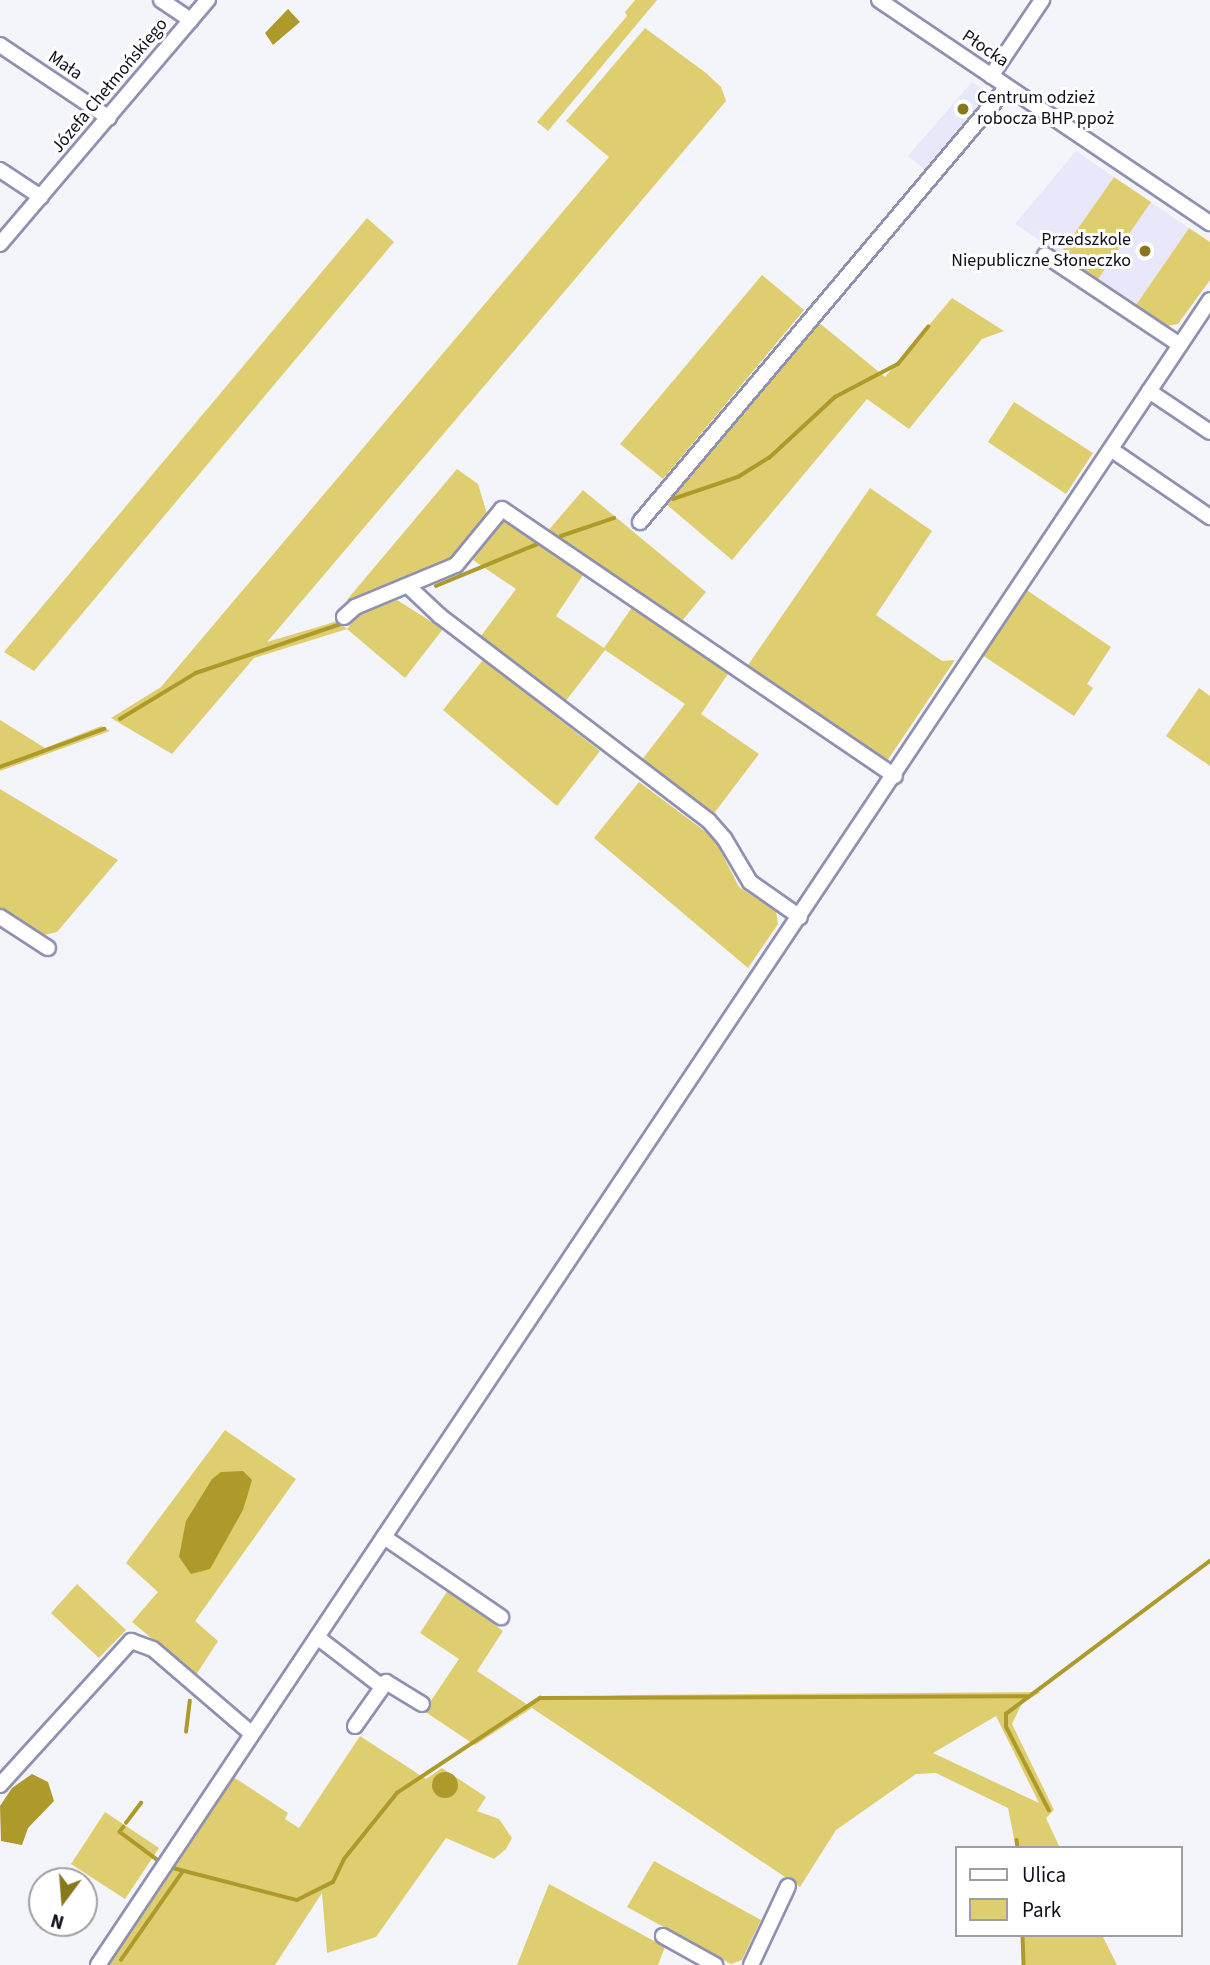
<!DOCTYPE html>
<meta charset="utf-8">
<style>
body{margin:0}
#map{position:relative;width:1210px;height:1965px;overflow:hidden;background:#f4f4fb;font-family:"Source Sans 3",sans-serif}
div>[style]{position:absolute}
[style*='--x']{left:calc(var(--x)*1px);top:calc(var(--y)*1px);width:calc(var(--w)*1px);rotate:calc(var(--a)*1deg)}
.built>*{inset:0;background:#e8e8fa}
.green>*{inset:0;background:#dfce70}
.water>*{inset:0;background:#ae9a2b}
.round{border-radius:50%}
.stream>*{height:3.5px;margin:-1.75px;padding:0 1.75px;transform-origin:1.75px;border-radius:1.75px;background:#ae9a2b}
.roads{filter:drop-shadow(2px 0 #9090b1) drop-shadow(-2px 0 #9090b1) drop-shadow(0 2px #9090b1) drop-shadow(0 -2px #9090b1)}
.minor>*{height:14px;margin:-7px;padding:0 7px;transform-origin:7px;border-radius:7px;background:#fff}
.dots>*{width:19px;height:19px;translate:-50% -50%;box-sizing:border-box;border:4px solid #fff;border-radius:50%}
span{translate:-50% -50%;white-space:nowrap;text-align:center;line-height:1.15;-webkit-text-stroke:6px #fff;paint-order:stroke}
.street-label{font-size:18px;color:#0f0e1a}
.poi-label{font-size:18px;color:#0f0e1a}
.left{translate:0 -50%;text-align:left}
.right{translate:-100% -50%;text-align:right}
.legend{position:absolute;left:955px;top:1846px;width:228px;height:91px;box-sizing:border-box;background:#fff;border:2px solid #9f9fa3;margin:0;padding:9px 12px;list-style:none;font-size:21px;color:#0f0e1a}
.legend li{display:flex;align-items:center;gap:14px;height:35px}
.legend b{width:35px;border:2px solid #9f9fa3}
.north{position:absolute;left:28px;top:1867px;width:70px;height:70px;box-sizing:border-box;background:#fff;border:2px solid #9f9fa3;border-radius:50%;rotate:196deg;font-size:19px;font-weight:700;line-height:28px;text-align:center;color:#0f0e1a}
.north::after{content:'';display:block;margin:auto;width:24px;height:32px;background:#88781c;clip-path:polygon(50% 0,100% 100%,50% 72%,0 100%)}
</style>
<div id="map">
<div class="built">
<div style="clip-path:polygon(972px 82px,990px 94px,927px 171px,908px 156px)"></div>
<div style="clip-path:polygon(1076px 151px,1114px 177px,1060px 254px,1015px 224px)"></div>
<div style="clip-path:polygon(1151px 202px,1189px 228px,1136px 305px,1098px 279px)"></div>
</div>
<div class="green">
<div style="clip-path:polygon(635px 0,657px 0,548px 131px,537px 122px,627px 16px,625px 12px)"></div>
<div style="clip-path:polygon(645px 28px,706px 73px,721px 87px,726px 101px,267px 642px,338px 621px,347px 629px,358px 615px,397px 600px,443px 629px,405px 678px,347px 629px,254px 658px,172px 754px,111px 718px,161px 687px,609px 157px,566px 121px)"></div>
<div style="clip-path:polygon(1114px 177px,1151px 202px,1098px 279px,1060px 254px)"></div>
<div style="clip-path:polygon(367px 218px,394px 242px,34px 671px,4px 652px)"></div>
<div style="clip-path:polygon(1189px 228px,1210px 242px,1210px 280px,1178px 324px,1167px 326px,1136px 305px)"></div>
<div style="clip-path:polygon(762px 275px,804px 310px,663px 479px,620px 444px)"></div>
<div style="clip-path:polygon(952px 298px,1004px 331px,982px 339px,909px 429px,867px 399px,732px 560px,666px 504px,817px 321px,885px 377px)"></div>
<div style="clip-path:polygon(1014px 402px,1093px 453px,1066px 494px,988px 442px)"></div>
<div style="clip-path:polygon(457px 469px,478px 484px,487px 514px,451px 560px,346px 601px)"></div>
<div style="clip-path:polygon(870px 488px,932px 531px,876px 615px,942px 661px,955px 660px,885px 764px,746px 668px)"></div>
<div style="clip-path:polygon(583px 490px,706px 592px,681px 622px,547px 532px)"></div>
<div style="clip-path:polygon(517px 521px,587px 569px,556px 616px,604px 648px,635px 603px,732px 668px,701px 714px,759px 754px,712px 816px,641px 761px,685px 704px,605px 650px,565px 702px,481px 636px,516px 589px,473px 560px,502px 522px)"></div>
<div style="clip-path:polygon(1025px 589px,1111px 647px,1087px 684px,1093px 688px,1074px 716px,982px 655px)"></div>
<div style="clip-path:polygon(483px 660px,600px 751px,557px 806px,443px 710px)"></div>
<div style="clip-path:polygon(1199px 688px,1210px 696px,1210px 766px,1166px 736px)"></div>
<div style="clip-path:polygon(0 720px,45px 748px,101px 726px,110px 731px,0 771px)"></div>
<div style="clip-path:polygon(639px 782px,714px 838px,739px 887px,776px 911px,778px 924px,748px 968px,594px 838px)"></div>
<div style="clip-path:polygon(0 789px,118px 860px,57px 932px,44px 935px,0 908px)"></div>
<div style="clip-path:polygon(225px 1430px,296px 1479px,195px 1621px,218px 1641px,196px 1675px,132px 1622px,158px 1592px,126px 1563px)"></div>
<div style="clip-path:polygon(77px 1584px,126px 1630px,99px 1658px,51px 1613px)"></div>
<div style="clip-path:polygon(evenodd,448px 1590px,503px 1631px,477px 1671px,528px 1705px,540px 1698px,636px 1695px,1041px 1692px,1022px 1703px,1012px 1724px,1054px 1810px,1046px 1818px,1060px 1848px,1016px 1848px,1008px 1808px,936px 1773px,916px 1774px,836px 1830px,800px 1887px,532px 1708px,475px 1745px,424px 1711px,459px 1659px,420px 1633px,448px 1590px,996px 1716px,1039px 1803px,933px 1753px,996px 1716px)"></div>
<div style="clip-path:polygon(360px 1736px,426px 1779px,442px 1768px,486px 1797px,477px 1811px,499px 1819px,512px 1838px,506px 1849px,494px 1859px,446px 1838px,376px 1937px,327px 1953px,322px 1893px,275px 1965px,105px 1965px,232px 1776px,288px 1813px,285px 1819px,299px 1828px)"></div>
<div style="clip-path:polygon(105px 1812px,159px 1848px,125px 1899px,71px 1864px)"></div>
<div style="clip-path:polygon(654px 1861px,761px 1920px,742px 1960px,731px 1964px,627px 1907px)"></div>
<div style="clip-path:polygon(549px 1884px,665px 1947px,658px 1965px,517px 1965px)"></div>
<div style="clip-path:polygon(1023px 1935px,1102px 1935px,1117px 1965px,1025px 1965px)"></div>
</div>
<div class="water">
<div style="clip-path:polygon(288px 9px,300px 22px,273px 45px,265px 33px)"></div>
<div style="clip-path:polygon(243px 1471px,252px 1480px,243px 1510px,210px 1569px,191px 1574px,179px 1557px,186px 1521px,212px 1479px,221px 1472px)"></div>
<div class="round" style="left:432px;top:1772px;width:26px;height:26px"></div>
<div style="clip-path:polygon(32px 1774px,48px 1782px,54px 1801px,28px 1828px,22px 1845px,1px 1841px,0 1806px,12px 1788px)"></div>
</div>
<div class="stream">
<div style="--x:673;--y:499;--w:69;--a:-18.7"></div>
<div style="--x:738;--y:477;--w:36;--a:-32"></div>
<div style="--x:769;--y:458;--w:90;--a:-42.7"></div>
<div style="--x:835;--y:397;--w:71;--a:-27.6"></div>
<div style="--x:898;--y:364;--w:48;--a:-51"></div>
<div style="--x:561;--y:536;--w:56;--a:-18.8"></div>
<div style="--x:436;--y:586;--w:113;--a:-22.5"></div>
<div style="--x:120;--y:719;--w:89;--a:-31.2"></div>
<div style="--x:196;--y:673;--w:150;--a:-18.7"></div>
<div style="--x:0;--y:767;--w:111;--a:-20.1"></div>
<div style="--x:186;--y:1732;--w:31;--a:-83"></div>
<div style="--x:1049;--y:1811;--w:94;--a:-117.1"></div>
<div style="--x:1006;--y:1727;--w:13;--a:-90"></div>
<div style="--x:1006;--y:1714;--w:255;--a:-36.9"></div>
<div style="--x:126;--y:1823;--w:25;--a:-53"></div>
<div style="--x:124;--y:1827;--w:6;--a:129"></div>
<div style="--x:120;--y:1832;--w:49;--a:36.6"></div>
<div style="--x:1017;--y:1840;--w:8;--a:83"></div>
<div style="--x:173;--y:1868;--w:128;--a:14.5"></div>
<div style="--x:297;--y:1900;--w:40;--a:-26.6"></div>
<div style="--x:333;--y:1882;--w:25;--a:-64"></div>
<div style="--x:344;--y:1859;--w:85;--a:-51.2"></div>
<div style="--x:397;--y:1793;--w:172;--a:-33.6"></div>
<div style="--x:540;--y:1698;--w:487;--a:-0.2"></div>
<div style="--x:1023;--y:1935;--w:30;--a:88"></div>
<div style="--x:121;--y:1960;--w:108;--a:-55.1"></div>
</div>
<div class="roads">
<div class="minor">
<div style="--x:161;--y:0;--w:36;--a:34"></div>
<div style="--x:879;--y:0;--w:399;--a:34"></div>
<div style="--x:0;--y:45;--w:131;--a:33.8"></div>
<div style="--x:991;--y:76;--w:92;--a:-56.1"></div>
<div style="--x:0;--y:170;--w:49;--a:33.4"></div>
<div style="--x:0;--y:244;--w:321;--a:-49.6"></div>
<div style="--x:1045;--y:255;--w:162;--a:33.7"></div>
<div style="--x:1149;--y:391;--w:73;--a:33.9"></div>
<div style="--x:1112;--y:450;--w:119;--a:34.4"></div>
<div style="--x:640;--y:522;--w:569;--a:-49.85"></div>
<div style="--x:408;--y:586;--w:44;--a:43.2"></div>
<div style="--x:440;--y:616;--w:338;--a:37.3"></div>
<div style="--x:709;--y:821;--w:23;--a:49"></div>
<div style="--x:724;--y:838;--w:51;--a:59.4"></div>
<div style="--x:750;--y:882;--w:61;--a:35"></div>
<div style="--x:344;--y:617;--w:15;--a:-42"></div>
<div style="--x:355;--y:607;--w:109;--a:-22.6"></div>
<div style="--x:456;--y:565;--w:72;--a:-50.6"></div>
<div style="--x:502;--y:509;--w:475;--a:34.2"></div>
<div style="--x:0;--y:917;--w:57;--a:32.9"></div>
<div style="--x:384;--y:1537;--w:142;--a:34.4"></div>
<div style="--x:317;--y:1637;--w:81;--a:37.4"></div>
<div style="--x:355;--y:1726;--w:54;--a:-54.8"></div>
<div style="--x:386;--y:1682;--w:42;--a:31.4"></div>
<div style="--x:0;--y:1785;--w:195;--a:-47.7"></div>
<div style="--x:131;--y:1641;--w:23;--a:20"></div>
<div style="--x:153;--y:1649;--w:130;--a:40.6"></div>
<div style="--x:663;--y:1936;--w:60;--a:29.1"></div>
<div style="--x:98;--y:1965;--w:2002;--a:-56.26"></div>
<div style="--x:751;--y:1965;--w:87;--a:-64.9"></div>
</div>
</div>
<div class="dots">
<div style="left:963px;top:109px;background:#88781c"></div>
<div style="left:1145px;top:251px;background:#88781c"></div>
</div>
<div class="street-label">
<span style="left:985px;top:49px;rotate:34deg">Płocka</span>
<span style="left:65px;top:66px;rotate:34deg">Mała</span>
<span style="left:110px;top:86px;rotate:-50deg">Józefa Chełmońskiego</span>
</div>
<div class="poi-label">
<span class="left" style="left:977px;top:109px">Centrum odzież<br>robocza BHP ppoż</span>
<span class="right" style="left:1131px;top:251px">Przedszkole<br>Niepubliczne Słoneczko</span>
</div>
<ul class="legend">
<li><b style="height:9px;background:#fff"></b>Ulica</li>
<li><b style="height:19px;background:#dfce70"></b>Park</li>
</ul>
<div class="north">N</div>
</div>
